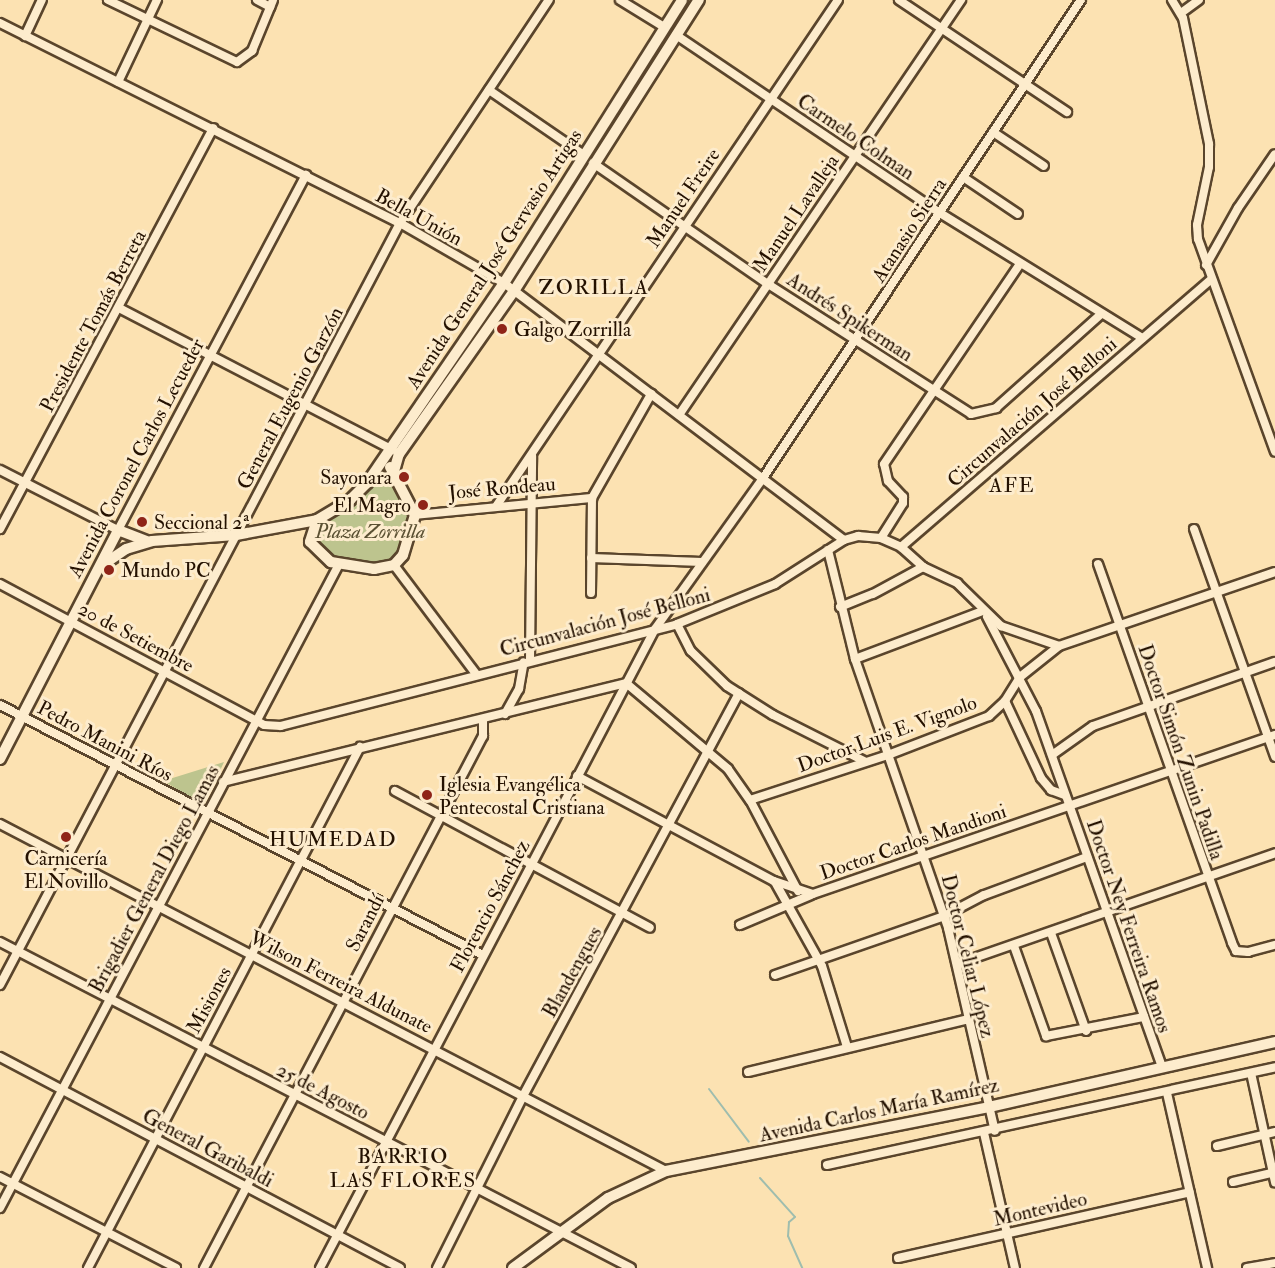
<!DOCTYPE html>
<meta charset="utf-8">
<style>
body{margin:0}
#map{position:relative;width:1275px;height:1268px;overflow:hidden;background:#fce2b2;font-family:"IM FELL Double Pica",serif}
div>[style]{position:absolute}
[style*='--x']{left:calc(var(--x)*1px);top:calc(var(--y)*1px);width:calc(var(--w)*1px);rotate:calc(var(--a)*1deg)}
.green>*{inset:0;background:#bdc48e}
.stream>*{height:2px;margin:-1px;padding:0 1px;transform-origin:1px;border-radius:1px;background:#9fbdae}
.roads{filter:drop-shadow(2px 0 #5a452c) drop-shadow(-2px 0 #5a452c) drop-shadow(0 2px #5a452c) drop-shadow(0 -2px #5a452c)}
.street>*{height:8px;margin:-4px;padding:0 4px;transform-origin:4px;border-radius:4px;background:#fdeccd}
.secondary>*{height:10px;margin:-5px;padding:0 5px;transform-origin:5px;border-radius:5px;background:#fdeccd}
.dots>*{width:16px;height:16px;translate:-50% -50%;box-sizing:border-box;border:3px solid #fdeccd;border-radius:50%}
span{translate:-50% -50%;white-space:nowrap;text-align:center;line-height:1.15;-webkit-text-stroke:6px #fdeccd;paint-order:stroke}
.street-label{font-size:20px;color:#241100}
.poi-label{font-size:20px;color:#241100}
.left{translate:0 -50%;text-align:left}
.right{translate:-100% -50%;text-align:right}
.park-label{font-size:20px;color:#5a5032;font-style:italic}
.neighbourhood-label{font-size:21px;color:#241100;letter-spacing:1.5px}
</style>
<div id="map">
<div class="green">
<div style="clip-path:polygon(383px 468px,410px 512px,407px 534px,397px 556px,382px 565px,333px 558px,315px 538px,320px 522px)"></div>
<div style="clip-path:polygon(224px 762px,204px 805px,163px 781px)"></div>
</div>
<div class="stream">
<div style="--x:709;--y:1089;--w:66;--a:53"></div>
<div style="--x:760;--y:1178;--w:52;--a:48.1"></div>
<div style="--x:795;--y:1217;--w:8;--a:140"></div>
<div style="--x:789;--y:1222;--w:14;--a:94"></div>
<div style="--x:788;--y:1236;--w:35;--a:66"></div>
</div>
<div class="roads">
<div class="street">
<div style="--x:108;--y:0;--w:143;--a:25.7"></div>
<div style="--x:237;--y:62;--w:19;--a:-36"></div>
<div style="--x:252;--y:51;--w:55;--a:-67.6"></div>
<div style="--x:257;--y:0;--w:15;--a:28"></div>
<div style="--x:620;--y:0;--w:52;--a:31.5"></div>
<div style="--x:899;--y:0;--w:202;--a:33.7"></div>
<div style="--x:1172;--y:0;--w:21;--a:59"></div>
<div style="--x:1183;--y:18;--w:129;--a:78.3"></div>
<div style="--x:1209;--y:144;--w:23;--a:90"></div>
<div style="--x:1209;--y:167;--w:59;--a:101.7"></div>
<div style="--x:1197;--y:225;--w:14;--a:86"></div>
<div style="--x:1198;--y:239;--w:226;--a:70.1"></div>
<div style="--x:1181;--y:13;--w:22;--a:-36"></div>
<div style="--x:0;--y:23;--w:447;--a:26.6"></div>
<div style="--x:400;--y:223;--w:120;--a:30"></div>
<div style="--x:504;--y:283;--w:426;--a:37.1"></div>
<div style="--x:676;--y:35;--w:318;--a:34"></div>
<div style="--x:940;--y:213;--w:238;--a:31.7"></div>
<div style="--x:25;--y:36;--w:40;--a:-65"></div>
<div style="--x:118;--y:82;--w:91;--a:-64.6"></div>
<div style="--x:489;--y:90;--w:115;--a:34.4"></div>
<div style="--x:993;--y:132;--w:61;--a:33.7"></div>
<div style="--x:593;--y:163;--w:213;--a:34.7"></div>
<div style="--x:768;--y:284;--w:241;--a:32.6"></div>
<div style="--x:971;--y:414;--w:26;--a:-13"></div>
<div style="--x:996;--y:408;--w:141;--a:-41.8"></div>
<div style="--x:963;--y:177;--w:66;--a:33.9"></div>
<div style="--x:1206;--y:265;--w:65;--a:-60.7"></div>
<div style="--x:1238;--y:208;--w:65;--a:-55.6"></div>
<div style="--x:119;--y:308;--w:309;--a:27.4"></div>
<div style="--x:679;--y:415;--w:502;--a:-55.8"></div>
<div style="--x:0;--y:470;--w:132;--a:27"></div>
<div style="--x:118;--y:530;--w:402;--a:-62.1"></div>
<div style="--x:497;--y:505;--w:609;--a:-55.97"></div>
<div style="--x:415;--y:515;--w:178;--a:-5.5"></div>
<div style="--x:0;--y:529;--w:454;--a:-62"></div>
<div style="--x:1194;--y:529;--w:242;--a:70.4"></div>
<div style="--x:881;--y:538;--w:41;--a:-57.8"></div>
<div style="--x:903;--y:503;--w:6;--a:-90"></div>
<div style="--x:903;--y:497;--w:22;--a:-133"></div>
<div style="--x:888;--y:481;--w:17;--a:-103"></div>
<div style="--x:884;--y:464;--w:242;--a:-55.8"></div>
<div style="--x:901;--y:547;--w:30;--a:42"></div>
<div style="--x:923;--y:567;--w:38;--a:25"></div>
<div style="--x:957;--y:583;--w:62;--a:44.3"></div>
<div style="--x:1001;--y:626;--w:61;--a:19"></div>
<div style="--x:828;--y:550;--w:112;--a:76.1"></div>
<div style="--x:855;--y:659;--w:285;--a:70.9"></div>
<div style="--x:948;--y:928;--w:208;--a:77"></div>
<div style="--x:591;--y:558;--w:111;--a:2.1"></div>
<div style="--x:1098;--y:564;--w:402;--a:70.5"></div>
<div style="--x:1232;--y:943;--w:9;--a:63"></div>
<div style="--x:1236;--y:951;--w:12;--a:5"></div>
<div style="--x:1248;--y:952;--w:28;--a:-15"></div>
<div style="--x:394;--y:565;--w:136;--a:53"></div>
<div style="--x:0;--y:584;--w:299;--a:28.1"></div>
<div style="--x:264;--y:725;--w:17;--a:3"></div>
<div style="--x:281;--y:726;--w:409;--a:-14.4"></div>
<div style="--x:677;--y:624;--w:106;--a:-22.2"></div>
<div style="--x:775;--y:584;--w:82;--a:-32.5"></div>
<div style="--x:844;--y:540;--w:15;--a:-16"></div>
<div style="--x:858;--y:536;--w:23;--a:5"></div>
<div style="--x:881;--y:538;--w:22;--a:24"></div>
<div style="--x:901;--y:547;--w:410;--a:-40.8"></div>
<div style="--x:591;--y:593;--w:95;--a:-89.4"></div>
<div style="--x:592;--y:498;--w:120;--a:-60.4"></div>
<div style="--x:840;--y:607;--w:35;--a:-22"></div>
<div style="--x:873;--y:594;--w:57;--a:-28.4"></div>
<div style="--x:987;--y:617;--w:106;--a:62.5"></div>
<div style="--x:1036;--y:711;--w:378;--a:70.5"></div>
<div style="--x:677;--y:624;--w:30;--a:63"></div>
<div style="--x:691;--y:651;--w:50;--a:44.2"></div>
<div style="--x:727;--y:686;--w:54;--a:32.2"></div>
<div style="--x:773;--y:715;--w:102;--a:26.8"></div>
<div style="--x:855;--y:659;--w:137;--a:-20.6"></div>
<div style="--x:530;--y:660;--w:204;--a:-89.4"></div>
<div style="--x:626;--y:683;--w:133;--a:40.1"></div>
<div style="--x:728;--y:769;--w:38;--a:55"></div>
<div style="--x:750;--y:800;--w:145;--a:-18.1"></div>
<div style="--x:888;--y:755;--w:108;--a:-21.1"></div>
<div style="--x:989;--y:716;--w:22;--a:-43"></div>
<div style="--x:1005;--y:701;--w:28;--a:-58"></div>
<div style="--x:1020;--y:677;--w:50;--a:-38.5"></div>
<div style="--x:1059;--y:646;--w:228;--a:-18.9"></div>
<div style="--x:1005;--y:701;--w:85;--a:64.9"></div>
<div style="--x:1041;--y:778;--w:16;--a:50"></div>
<div style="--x:1051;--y:790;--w:15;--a:20"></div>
<div style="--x:0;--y:705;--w:544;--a:27.37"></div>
<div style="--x:505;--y:714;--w:29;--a:-61"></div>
<div style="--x:519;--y:689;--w:27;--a:-80"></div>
<div style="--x:1052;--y:755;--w:50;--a:-35.3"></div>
<div style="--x:1093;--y:726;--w:193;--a:-19.4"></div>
<div style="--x:577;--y:776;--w:223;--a:28.1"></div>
<div style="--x:774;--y:881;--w:41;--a:18.4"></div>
<div style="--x:813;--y:894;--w:489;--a:-19"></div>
<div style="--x:223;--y:782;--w:415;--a:-13.8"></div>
<div style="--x:395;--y:791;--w:289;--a:28.2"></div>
<div style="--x:750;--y:800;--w:103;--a:62.2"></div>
<div style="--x:0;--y:824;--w:751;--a:27.52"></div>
<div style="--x:775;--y:882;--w:96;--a:60.8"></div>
<div style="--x:822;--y:966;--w:85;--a:72.8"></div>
<div style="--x:740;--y:925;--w:77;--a:-22.9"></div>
<div style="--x:1051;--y:933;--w:104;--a:70.3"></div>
<div style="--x:0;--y:942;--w:710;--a:27.32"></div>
<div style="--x:1014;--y:946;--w:96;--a:70.4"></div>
<div style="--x:1046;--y:1036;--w:100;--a:-11"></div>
<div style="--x:957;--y:964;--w:337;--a:-19.2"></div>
<div style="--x:775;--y:975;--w:179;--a:-19.2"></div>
<div style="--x:944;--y:916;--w:45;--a:-27.7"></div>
<div style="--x:984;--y:895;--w:110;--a:-20.3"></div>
<div style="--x:0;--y:985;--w:861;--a:-62.3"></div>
<div style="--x:400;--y:223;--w:268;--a:-56.3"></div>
<div style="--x:0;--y:1057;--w:452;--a:27.8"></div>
<div style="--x:748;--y:1072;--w:226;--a:-13.5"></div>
<div style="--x:1251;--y:1073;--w:112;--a:77.6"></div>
<div style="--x:1167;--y:1093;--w:180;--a:77.1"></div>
<div style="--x:984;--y:1133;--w:139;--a:77.1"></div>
<div style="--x:1217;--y:1146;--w:60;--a:-13.6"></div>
<div style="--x:827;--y:1165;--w:459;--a:-12.3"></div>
<div style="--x:0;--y:1177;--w:198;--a:27.3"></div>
<div style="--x:1233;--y:1182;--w:43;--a:-13.4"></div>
<div style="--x:0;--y:1208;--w:726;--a:-62.23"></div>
<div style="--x:898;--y:1258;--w:299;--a:-12.7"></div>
<div style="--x:88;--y:1268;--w:588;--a:-62.43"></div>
<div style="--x:204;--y:1268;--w:601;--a:-62.33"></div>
<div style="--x:483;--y:736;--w:15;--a:-90"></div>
<div style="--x:320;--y:1268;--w:721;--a:-62.33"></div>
<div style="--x:655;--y:629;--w:186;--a:-54.4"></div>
<div style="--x:763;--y:478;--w:574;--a:-56.37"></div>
<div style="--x:437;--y:1268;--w:192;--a:-63.4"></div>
<div style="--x:523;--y:1096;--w:457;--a:-61.8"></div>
<div style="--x:1247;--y:1268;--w:28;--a:-10"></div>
</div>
<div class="secondary">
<div style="--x:394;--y:471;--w:18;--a:-74"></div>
<div style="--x:399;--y:454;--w:199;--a:-54.8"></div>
<div style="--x:514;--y:291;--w:345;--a:-57.6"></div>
<div style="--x:317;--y:520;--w:23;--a:108"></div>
<div style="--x:310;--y:542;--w:29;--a:44"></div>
<div style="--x:331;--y:562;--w:44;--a:9.2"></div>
<div style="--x:374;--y:569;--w:20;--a:-11"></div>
<div style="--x:394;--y:565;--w:13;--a:-48"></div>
<div style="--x:403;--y:555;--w:42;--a:-73.3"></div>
<div style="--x:415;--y:515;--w:54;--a:-117.5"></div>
<div style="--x:101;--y:566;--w:30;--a:-34"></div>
<div style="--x:126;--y:549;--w:27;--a:-17"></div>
<div style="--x:152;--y:541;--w:84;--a:-4.1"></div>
<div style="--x:236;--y:535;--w:82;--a:-10.5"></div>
<div style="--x:317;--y:520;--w:39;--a:-31"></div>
<div style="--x:350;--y:500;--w:24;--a:-45"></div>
<div style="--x:367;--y:483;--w:242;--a:-55.6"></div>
<div style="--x:504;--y:283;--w:334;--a:-57.8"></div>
<div style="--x:0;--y:759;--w:258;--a:-62.7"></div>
<div style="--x:118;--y:530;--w:31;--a:21"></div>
<div style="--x:513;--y:1268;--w:118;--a:-36.4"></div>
<div style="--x:608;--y:1198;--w:64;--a:-25"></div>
<div style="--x:666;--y:1171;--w:329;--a:-11.2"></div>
<div style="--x:989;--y:1107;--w:293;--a:-12.8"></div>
</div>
</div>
<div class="dots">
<div style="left:502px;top:329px;background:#8f2418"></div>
<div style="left:404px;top:477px;background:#8f2418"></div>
<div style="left:423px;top:505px;background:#8f2418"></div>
<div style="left:142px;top:522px;background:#8f2418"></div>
<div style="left:109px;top:570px;background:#8f2418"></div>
<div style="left:427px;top:795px;background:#8f2418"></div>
<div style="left:66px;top:837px;background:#8f2418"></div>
</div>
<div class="street-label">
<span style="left:856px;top:137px;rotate:34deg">Carmelo Colman</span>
<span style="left:683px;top:198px;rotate:-56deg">Manuel Freire</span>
<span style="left:796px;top:213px;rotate:-56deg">Manuel Lavalleja</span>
<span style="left:419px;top:217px;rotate:29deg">Bella Unión</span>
<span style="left:909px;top:230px;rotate:-57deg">Atanasio Sierra</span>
<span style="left:494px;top:259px;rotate:-57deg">Avenida General José Gervasio Artigas</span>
<span style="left:850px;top:317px;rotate:33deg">Andrés Spikerman</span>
<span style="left:93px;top:321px;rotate:-62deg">Presidente Tomás Berreta</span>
<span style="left:290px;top:398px;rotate:-62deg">General Eugenio Garzón</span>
<span style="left:1032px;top:412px;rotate:-41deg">Circunvalación José Belloni</span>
<span style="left:136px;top:458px;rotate:-62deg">Avenida Coronel Carlos Lecueder</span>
<span style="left:502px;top:488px;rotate:-5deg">José Rondeau</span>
<span style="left:605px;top:622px;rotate:-15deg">Circunvalación José Belloni</span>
<span style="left:136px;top:637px;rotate:28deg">20 de Setiembre</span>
<span style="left:887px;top:734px;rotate:-20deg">Doctor Luis E. Vignolo</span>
<span style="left:105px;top:741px;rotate:28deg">Pedro Manini Ríos</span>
<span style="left:1181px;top:752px;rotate:71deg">Doctor Simón Zunin Padilla</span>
<span style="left:913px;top:842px;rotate:-19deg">Doctor Carlos Mandioni</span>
<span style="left:154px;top:879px;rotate:-62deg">Brigadier General Diego Lamas</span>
<span style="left:490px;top:906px;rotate:-62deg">Florencio Sánchez</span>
<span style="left:365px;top:923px;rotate:-63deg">Sarandí</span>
<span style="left:1129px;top:926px;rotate:71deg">Doctor Ney Ferreira Ramos</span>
<span style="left:968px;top:956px;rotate:76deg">Doctor Celiar López</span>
<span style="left:572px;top:972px;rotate:-61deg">Blandengues</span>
<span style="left:341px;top:982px;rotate:27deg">Wilson Ferreira Aldunate</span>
<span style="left:209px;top:1000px;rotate:-62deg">Misiones</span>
<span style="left:323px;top:1091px;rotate:27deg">25 de Agosto</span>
<span style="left:879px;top:1110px;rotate:-12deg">Avenida Carlos María Ramírez</span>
<span style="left:208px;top:1148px;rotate:28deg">General Garibaldi</span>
<span style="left:1040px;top:1209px;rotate:-13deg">Montevideo</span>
</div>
<div class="poi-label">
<span class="left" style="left:514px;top:329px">Galgo Zorrilla</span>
<span class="right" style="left:392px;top:477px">Sayonara</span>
<span class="right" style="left:411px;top:505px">El Magro</span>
<span class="left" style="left:154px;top:522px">Seccional 2ª</span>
<span class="left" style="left:121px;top:570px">Mundo PC</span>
<span class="left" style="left:439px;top:796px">Iglesia Evangélica<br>Pentecostal Cristiana</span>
<span style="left:66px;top:870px">Carnicería<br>El Novillo</span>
</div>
<div class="park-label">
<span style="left:370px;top:531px">Plaza Zorrilla</span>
</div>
<div class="neighbourhood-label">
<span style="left:594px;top:288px">ZORILLA</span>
<span style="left:1012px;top:486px">AFE</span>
<span style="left:333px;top:840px">HUMEDAD</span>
<span style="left:403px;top:1169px">BARRIO<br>LAS FLORES</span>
</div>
</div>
